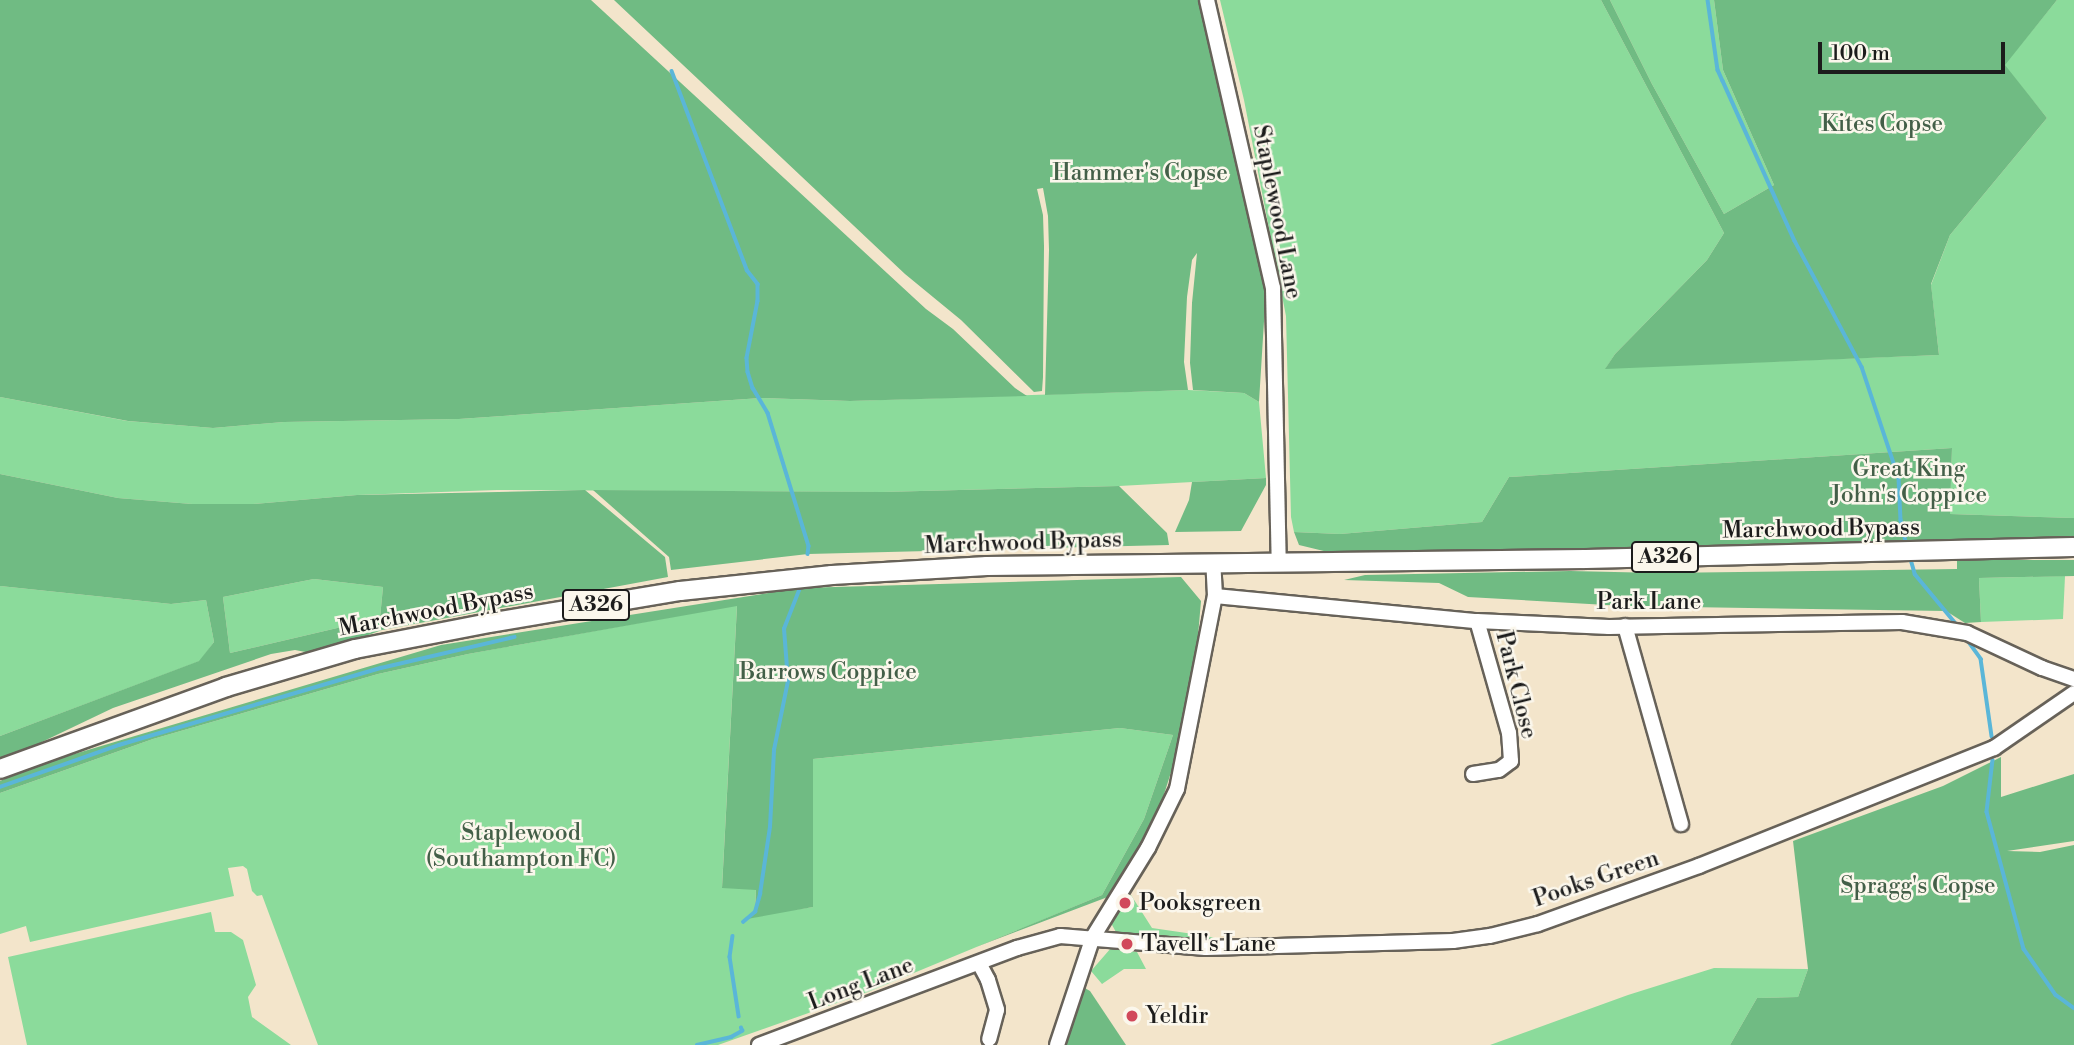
<!DOCTYPE html>
<style>
body{margin:0}
#map{position:relative;width:2074px;height:1045px;overflow:hidden;background:#f3e5cb;font-family:"Libre Bodoni",serif}
div>[style]{position:absolute}
[style*='--x']{left:calc(var(--x)*1px);top:calc(var(--y)*1px);width:calc(var(--w)*1px);rotate:calc(var(--a)*1deg)}
.green>*{inset:0;background:#8bdb9b}
.forest>*{inset:0;background:#70bb83}
.stream>*{height:3.5px;margin:-1.75px;padding:0 1.75px;transform-origin:1.75px;border-radius:1.75px;background:#5ab6d8}
.roads{filter:drop-shadow(2px 0 #676259) drop-shadow(-2px 0 #676259) drop-shadow(0 2px #676259) drop-shadow(0 -2px #676259)}
.minor>*{height:14px;margin:-7px;padding:0 7px;transform-origin:7px;border-radius:7px;background:#fff}
.major>*{height:18px;margin:-9px;padding:0 9px;transform-origin:9px;border-radius:9px;background:#fff}
.dots>*{width:19px;height:19px;translate:-50% -50%;box-sizing:border-box;border:4px solid #fbf7ec;border-radius:50%}
span{translate:-50% -50%;white-space:nowrap;text-align:center;line-height:1.15;-webkit-text-stroke:5px #fbf7ec;paint-order:stroke}
.shield-label span{padding:2px 5px;background:#fbf7ec;border:2px solid;border-radius:5px;-webkit-text-stroke-width:0}
.shield-label{font-size:21px;color:#1c1c1c;font-weight:700}
.park-label{font-size:23px;color:#435f48}
.street-label{font-size:23px;color:#1c1c1c}
.poi-label{font-size:23px;color:#1c1c1c}
.left{translate:0 -50%;text-align:left}
.scale{position:absolute;left:1818px;top:42px;width:187px;height:32px;box-sizing:border-box;border:4px solid #1c1c1c;border-top:0;padding-left:9px;font-size:21px;line-height:24px;white-space:nowrap;color:#1c1c1c;-webkit-text-stroke:5px #fbf7ec;paint-order:stroke}
</style>
<div id="map">
<div class="green">
<div style="clip-path:polygon(1220px 0,1601px 0,1724px 233px,1707px 260px,1615px 354px,1606px 368px,1939px 355px,1931px 285px,1950px 235px,2047px 118px,2004px 65px,2057px 0,2074px 0,2074px 518px,1950px 514px,1952px 448px,1509px 477px,1482px 522px,1340px 534px,1294px 532px,1291px 517px,1286px 316px,1244px 100px)"></div>
<div style="clip-path:polygon(1610px 0,1714px 0,1723px 70px,1774px 185px,1724px 214px,1652px 84px)"></div>
<div style="clip-path:polygon(1188px 390px,1244px 393px,1259px 402px,1266px 478px,1119px 486px,882px 492px,497px 490px,357px 495px,253px 504px,192px 504px,118px 498px,0 474px,0 397px,127px 421px,213px 428px,284px 422px,459px 419px,761px 398px,850px 401px)"></div>
<div style="clip-path:polygon(2065px 576px,2063px 619px,1981px 622px,1979px 578px)"></div>
<div style="clip-path:polygon(314px 579px,383px 587px,380px 618px,230px 653px,223px 597px)"></div>
<div style="clip-path:polygon(0 586px,171px 604px,206px 600px,214px 642px,200px 661px,0 736px)"></div>
<div style="clip-path:polygon(737px 605px,722px 887px,756px 889px,755px 912px,752px 916px,813px 907px,813px 759px,1120px 728px,1173px 735px,1144px 819px,1102px 895px,868px 992px,718px 1045px,318px 1045px,262px 895px,257px 896px,252px 891px,247px 869px,243px 866px,228px 868px,234px 896px,30px 942px,26px 926px,0 934px,0 793px,153px 739px,378px 674px,468px 654px)"></div>
<div style="clip-path:polygon(1131px 895px,1152px 928px,1207px 936px,1214px 938px,1215px 943px,1117px 934px,1111px 923px)"></div>
<div style="clip-path:polygon(211px 912px,215px 932px,231px 932px,243px 940px,256px 985px,248px 997px,252px 1017px,291px 1045px,27px 1045px,8px 957px)"></div>
<div style="clip-path:polygon(1111px 948px,1137px 952px,1146px 969px,1124px 969px,1102px 984px,1091px 971px)"></div>
<div style="clip-path:polygon(1714px 968px,1808px 969px,1798px 997px,1757px 998px,1730px 1045px,1490px 1045px,1628px 995px)"></div>
</div>
<div class="forest">
<div style="clip-path:polygon(0 0,591px 0,926px 309px,953px 329px,1015px 388px,1027px 396px,850px 401px,761px 398px,459px 419px,284px 422px,213px 428px,128px 421px,0 397px)"></div>
<div style="clip-path:polygon(614px 0,1198px 0,1266px 289px,1259px 402px,1244px 393px,1193px 390px,1190px 363px,1192px 303px,1197px 253px,1192px 260px,1187px 297px,1184px 362px,1188px 390px,1045px 395px,1049px 250px,1048px 216px,1043px 188px,1037px 189px,1043px 215px,1044px 246px,1043px 377px,1042px 391px,1034px 392px,961px 320px,905px 274px)"></div>
<div style="clip-path:polygon(1601px 0,1610px 0,1652px 84px,1724px 214px,1774px 185px,1723px 70px,1714px 0,2057px 0,2005px 65px,2047px 118px,1950px 235px,1931px 284px,1939px 355px,1605px 369px,1615px 354px,1707px 260px,1724px 233px)"></div>
<div style="clip-path:polygon(1952px 448px,1950px 514px,2074px 518px,2074px 536px,1799px 546px,1332px 553px,1299px 545px,1294px 532px,1340px 534px,1482px 522px,1509px 477px)"></div>
<div style="clip-path:polygon(evenodd,0 474px,118px 498px,192px 504px,253px 504px,357px 495px,585px 490px,665px 557px,668px 577px,382px 630px,316px 654px,295px 650px,271px 654px,113px 708px,0 762px,0 736px,199px 661px,214px 642px,206px 600px,171px 604px,0 586px,0 474px,314px 579px,383px 587px,380px 618px,230px 653px,223px 597px,314px 579px)"></div>
<div style="clip-path:polygon(1266px 478px,1266px 485px,1241px 531px,1175px 532px,1189px 500px,1192px 482px)"></div>
<div style="clip-path:polygon(1119px 486px,1167px 533px,1169px 545px,808px 554px,671px 570px,669px 557px,593px 490px,882px 492px)"></div>
<div style="clip-path:polygon(1957px 560px,2074px 560px,2074px 576px,1979px 578px,1981px 622px,1965px 623px,1946px 611px,1624px 606px,1468px 597px,1439px 583px,1344px 580px,1365px 575px,1570px 571px,1659px 573px,1957px 569px)"></div>
<div style="clip-path:polygon(1181px 577px,1201px 601px,1192px 706px,1160px 807px,1113px 895px,976px 947px,1102px 895px,1144px 819px,1173px 735px,1120px 728px,813px 759px,813px 907px,747px 919px,755px 912px,756px 890px,722px 888px,737px 606px,468px 654px,378px 674px,153px 739px,0 793px,0 781px,34px 766px,441px 645px,800px 588px)"></div>
<div style="clip-path:polygon(2001px 757px,2001px 797px,2074px 774px,2074px 841px,2007px 851px,2040px 852px,2074px 845px,2074px 1045px,1730px 1045px,1757px 998px,1798px 997px,1808px 969px,1793px 841px,1943px 786px)"></div>
<div style="clip-path:polygon(1083px 987px,1090px 991px,1126px 1045px,1064px 1045px)"></div>
</div>
<div class="stream">
<div style="--x:1708;--y:0;--w:71;--a:81.9"></div>
<div style="--x:1718;--y:70;--w:12;--a:66"></div>
<div style="--x:1723;--y:81;--w:175;--a:65.8"></div>
<div style="--x:1795;--y:241;--w:143;--a:62"></div>
<div style="--x:1862;--y:367;--w:117;--a:71.6"></div>
<div style="--x:1899;--y:478;--w:42;--a:87.3"></div>
<div style="--x:1901;--y:520;--w:26;--a:77"></div>
<div style="--x:672;--y:71;--w:213;--a:69.3"></div>
<div style="--x:747;--y:270;--w:18;--a:52"></div>
<div style="--x:758;--y:284;--w:17;--a:90"></div>
<div style="--x:758;--y:301;--w:58;--a:100.9"></div>
<div style="--x:747;--y:358;--w:14;--a:86"></div>
<div style="--x:748;--y:372;--w:17;--a:73"></div>
<div style="--x:753;--y:388;--w:29;--a:59"></div>
<div style="--x:768;--y:413;--w:139;--a:72.9"></div>
<div style="--x:809;--y:546;--w:8;--a:97"></div>
<div style="--x:1910;--y:556;--w:19;--a:74"></div>
<div style="--x:1915;--y:574;--w:67;--a:50.4"></div>
<div style="--x:1966;--y:638;--w:26;--a:54"></div>
<div style="--x:1981;--y:659;--w:78;--a:81.9"></div>
<div style="--x:1993;--y:760;--w:52;--a:96.6"></div>
<div style="--x:1987;--y:812;--w:142;--a:74.9"></div>
<div style="--x:2024;--y:949;--w:56;--a:55.2"></div>
<div style="--x:2056;--y:995;--w:22;--a:36"></div>
<div style="--x:0;--y:787;--w:126;--a:-19.4"></div>
<div style="--x:119;--y:745;--w:273;--a:-16.4"></div>
<div style="--x:381;--y:668;--w:137;--a:-13.1"></div>
<div style="--x:743;--y:922;--w:16;--a:-40"></div>
<div style="--x:755;--y:912;--w:19;--a:-74"></div>
<div style="--x:760;--y:894;--w:68;--a:-81.5"></div>
<div style="--x:770;--y:827;--w:77;--a:-87"></div>
<div style="--x:774;--y:750;--w:70;--a:-78.5"></div>
<div style="--x:788;--y:681;--w:52;--a:-94.4"></div>
<div style="--x:784;--y:629;--w:44;--a:-68.7"></div>
<div style="--x:733;--y:936;--w:21;--a:98"></div>
<div style="--x:730;--y:957;--w:60;--a:81.3"></div>
<div style="--x:697;--y:1045;--w:35;--a:-13"></div>
<div style="--x:731;--y:1037;--w:13;--a:-29"></div>
<div style="--x:742;--y:1031;--w:3;--a:-108"></div>
</div>
<div class="roads">
<div class="minor">
<div style="--x:1207;--y:0;--w:295;--a:77.1"></div>
<div style="--x:1273;--y:288;--w:275;--a:88.8"></div>
<div style="--x:1215;--y:596;--w:263;--a:5.5"></div>
<div style="--x:1477;--y:621;--w:132;--a:2.6"></div>
<div style="--x:1609;--y:627;--w:293;--a:-1"></div>
<div style="--x:1902;--y:622;--w:66;--a:9.6"></div>
<div style="--x:1967;--y:633;--w:83;--a:25"></div>
<div style="--x:2042;--y:668;--w:34;--a:19"></div>
<div style="--x:1625;--y:626;--w:206;--a:74.2"></div>
<div style="--x:1473;--y:774;--w:26;--a:-9"></div>
<div style="--x:1499;--y:770;--w:15;--a:-37"></div>
<div style="--x:1511;--y:761;--w:28;--a:-94"></div>
<div style="--x:1509;--y:733;--w:116;--a:-105.9"></div>
<div style="--x:979;--y:963;--w:19;--a:62"></div>
<div style="--x:988;--y:980;--w:31;--a:73"></div>
<div style="--x:997;--y:1010;--w:30;--a:105"></div>
<div style="--x:759;--y:1045;--w:276;--a:-20.6"></div>
<div style="--x:1017;--y:948;--w:45;--a:-15.6"></div>
<div style="--x:1060;--y:936;--w:146;--a:4.7"></div>
<div style="--x:1206;--y:948;--w:247;--a:-1.6"></div>
<div style="--x:1453;--y:941;--w:37;--a:-8"></div>
<div style="--x:1490;--y:936;--w:49;--a:-14"></div>
<div style="--x:1538;--y:924;--w:171;--a:-19.8"></div>
<div style="--x:1699;--y:866;--w:318;--a:-21.8"></div>
<div style="--x:1994;--y:748;--w:97;--a:-34.5"></div>
<div style="--x:1057;--y:1045;--w:114;--a:-71.6"></div>
<div style="--x:1093;--y:937;--w:105;--a:-58.3"></div>
<div style="--x:1148;--y:848;--w:66;--a:-63.8"></div>
<div style="--x:1177;--y:789;--w:197;--a:-78.9"></div>
<div style="--x:1215;--y:596;--w:33;--a:-93"></div>
</div>
<div class="major">
<div style="--x:0;--y:769;--w:240;--a:-19.9"></div>
<div style="--x:226;--y:687;--w:134;--a:-16.4"></div>
<div style="--x:355;--y:649;--w:136;--a:-11"></div>
<div style="--x:489;--y:623;--w:194;--a:-9.5"></div>
<div style="--x:680;--y:591;--w:153;--a:-6"></div>
<div style="--x:832;--y:575;--w:155;--a:-3.3"></div>
<div style="--x:987;--y:566;--w:598;--a:-0.67"></div>
<div style="--x:1585;--y:559;--w:489;--a:-1.4"></div>
</div>
</div>
<div class="dots">
<div style="left:1125px;top:903px;background:#d1495b"></div>
<div style="left:1127px;top:944px;background:#d1495b"></div>
<div style="left:1132px;top:1016px;background:#d1495b"></div>
</div>
<div class="shield-label">
<span style="left:1665px;top:557px">A326</span>
<span style="left:596px;top:605px">A326</span>
</div>
<div class="park-label">
<span style="left:1882px;top:124px">Kites Copse</span>
<span style="left:1140px;top:173px">Hammer's Copse</span>
<span style="left:1909px;top:482px">Great King<br>John's Coppice</span>
<span style="left:828px;top:672px">Barrows Coppice</span>
<span style="left:521px;top:846px">Staplewood<br>(Southampton FC)</span>
<span style="left:1918px;top:886px">Spragg's Copse</span>
</div>
<div class="street-label">
<span style="left:1277px;top:212px;rotate:79deg">Staplewood Lane</span>
<span style="left:1821px;top:529px;rotate:-1deg">Marchwood Bypass</span>
<span style="left:1023px;top:543px;rotate:-2deg">Marchwood Bypass</span>
<span style="left:1649px;top:602px">Park Lane</span>
<span style="left:436px;top:610px;rotate:-11deg">Marchwood Bypass</span>
<span style="left:1516px;top:685px;rotate:76deg">Park Close</span>
<span style="left:1596px;top:879px;rotate:-19deg">Pooks Green</span>
<span style="left:861px;top:984px;rotate:-21deg">Long Lane</span>
</div>
<div class="poi-label">
<span class="left" style="left:1139px;top:903px">Pooksgreen</span>
<span class="left" style="left:1141px;top:944px">Tavell's Lane</span>
<span class="left" style="left:1146px;top:1016px">Yeldir</span>
</div>
<div class="scale">100 m</div>
</div>
